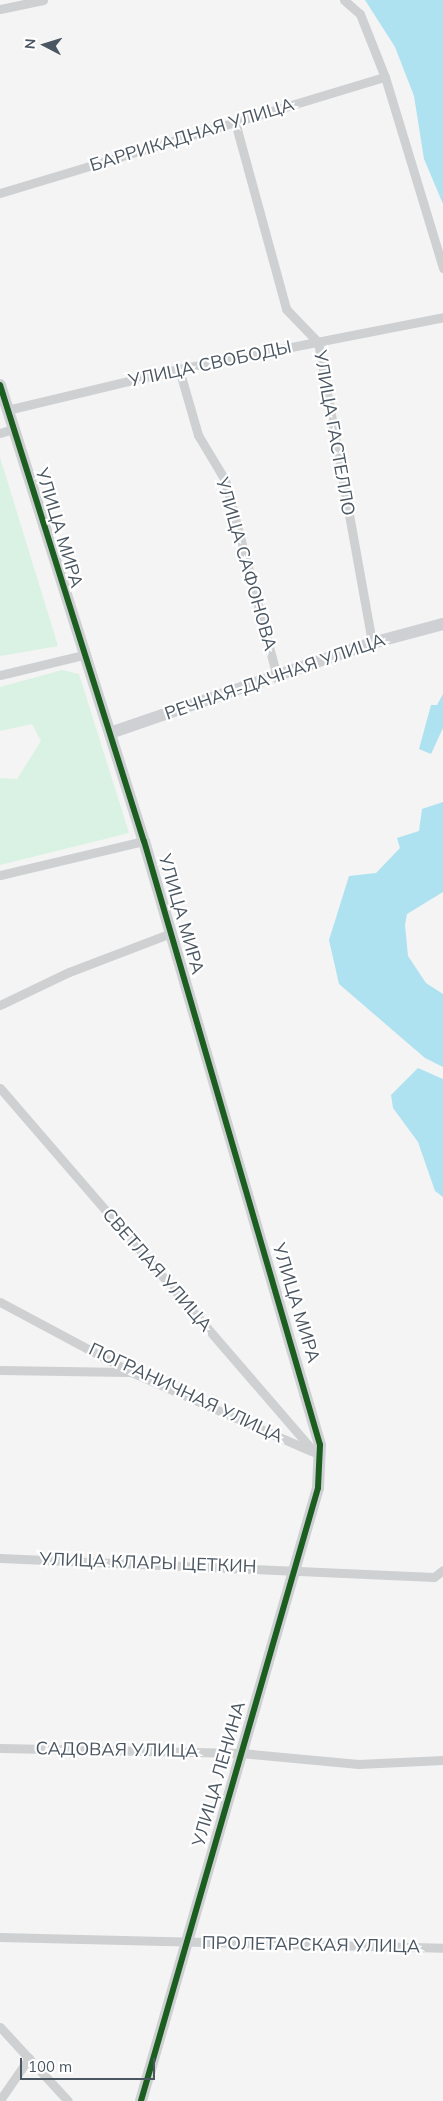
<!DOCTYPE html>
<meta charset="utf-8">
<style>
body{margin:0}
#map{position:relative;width:443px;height:2101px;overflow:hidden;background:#f4f4f4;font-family:Mulish,sans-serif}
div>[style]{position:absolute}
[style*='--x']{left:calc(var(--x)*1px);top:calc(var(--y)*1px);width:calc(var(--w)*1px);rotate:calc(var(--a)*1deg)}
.green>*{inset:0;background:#d9f2e3}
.water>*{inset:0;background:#aee2f0}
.street>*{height:9px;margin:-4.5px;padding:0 4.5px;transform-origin:4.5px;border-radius:4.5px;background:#ced0d2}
.secondary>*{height:12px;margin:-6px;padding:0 6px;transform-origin:6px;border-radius:6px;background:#ced0d4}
.cycleway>*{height:6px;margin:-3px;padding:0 3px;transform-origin:3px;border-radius:3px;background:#1b5e20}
span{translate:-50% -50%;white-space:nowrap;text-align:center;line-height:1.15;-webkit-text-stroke:4.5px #fff;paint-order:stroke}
.street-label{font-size:18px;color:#4a5661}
.north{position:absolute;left:20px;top:20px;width:50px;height:50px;-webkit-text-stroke:4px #fff;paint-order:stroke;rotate:275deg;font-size:14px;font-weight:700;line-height:20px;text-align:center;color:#4a5661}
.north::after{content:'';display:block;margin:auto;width:18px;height:22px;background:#4a5661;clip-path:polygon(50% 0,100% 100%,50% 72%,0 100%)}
.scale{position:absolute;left:20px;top:2058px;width:135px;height:22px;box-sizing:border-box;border:2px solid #4a5661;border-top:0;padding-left:6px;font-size:15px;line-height:18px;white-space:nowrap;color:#4a5661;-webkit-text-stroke:4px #fff;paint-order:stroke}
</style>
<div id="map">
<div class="green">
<div style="clip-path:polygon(0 457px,58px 646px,1px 656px,0 655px)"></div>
<div style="clip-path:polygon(62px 670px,79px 674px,129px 833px,0 865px,0 778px,17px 779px,41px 741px,32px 724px,0 731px,0 687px)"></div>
</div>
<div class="water">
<div style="clip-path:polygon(365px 0,443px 0,443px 204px,424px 159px,414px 96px,395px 47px)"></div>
<div style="clip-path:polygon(443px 694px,443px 728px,431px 754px,419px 749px,431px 705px,437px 705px)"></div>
<div style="clip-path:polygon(443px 802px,443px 892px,407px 914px,405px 925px,408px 956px,426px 983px,443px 994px,443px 1067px,425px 1058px,339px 984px,329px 940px,349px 876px,376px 873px,400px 848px,397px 838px,419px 831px,422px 809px)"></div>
<div style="clip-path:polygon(418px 1068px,443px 1079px,443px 1197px,435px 1191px,418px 1142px,393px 1108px,391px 1095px)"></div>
</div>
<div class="street">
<div style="--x:344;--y:0;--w:21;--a:41"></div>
<div style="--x:360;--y:14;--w:68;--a:68.4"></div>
<div style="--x:385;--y:77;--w:200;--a:73.1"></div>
<div style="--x:0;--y:9;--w:44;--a:-11.8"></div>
<div style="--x:235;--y:122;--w:194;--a:74.7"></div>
<div style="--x:286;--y:309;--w:46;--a:45.9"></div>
<div style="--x:318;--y:342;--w:306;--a:79.8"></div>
<div style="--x:0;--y:193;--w:402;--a:-16.8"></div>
<div style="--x:179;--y:369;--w:69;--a:73.9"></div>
<div style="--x:198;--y:435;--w:52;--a:59"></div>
<div style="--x:225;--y:480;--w:204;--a:75.2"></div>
<div style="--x:7;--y:410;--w:177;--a:-13.4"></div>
<div style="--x:179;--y:369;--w:269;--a:-11.1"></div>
<div style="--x:0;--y:433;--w:14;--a:-17"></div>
<div style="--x:0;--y:675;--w:85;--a:-13.5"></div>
<div style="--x:0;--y:875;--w:148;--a:-13.3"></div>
<div style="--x:0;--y:1005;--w:76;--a:-25.6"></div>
<div style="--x:69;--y:972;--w:109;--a:-20.9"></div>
<div style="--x:0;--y:1088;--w:482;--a:49.2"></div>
<div style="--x:0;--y:1302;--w:149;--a:28.1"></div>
<div style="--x:131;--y:1372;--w:197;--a:23.7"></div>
<div style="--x:0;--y:1370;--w:128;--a:0.9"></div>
<div style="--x:0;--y:1558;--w:434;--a:2.5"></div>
<div style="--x:434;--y:1577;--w:11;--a:-38"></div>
<div style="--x:0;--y:1748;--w:241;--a:1.2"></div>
<div style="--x:241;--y:1753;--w:118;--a:5.4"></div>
<div style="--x:358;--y:1764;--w:85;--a:-2.7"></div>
<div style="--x:0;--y:1937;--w:443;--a:1.4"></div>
<div style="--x:0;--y:2027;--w:100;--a:47.4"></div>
<div style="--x:0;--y:2100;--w:51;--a:-55.4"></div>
</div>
<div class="secondary">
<div style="--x:0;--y:385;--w:478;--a:72.5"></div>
<div style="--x:144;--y:841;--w:629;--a:73.75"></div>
<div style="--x:320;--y:1445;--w:43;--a:92.7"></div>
<div style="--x:318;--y:1488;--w:638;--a:106.11"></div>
<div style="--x:110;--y:733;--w:277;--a:-19"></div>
<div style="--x:372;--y:643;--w:73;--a:-15"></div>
</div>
<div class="cycleway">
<div style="--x:0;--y:385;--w:478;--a:72.5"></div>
<div style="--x:144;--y:841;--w:629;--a:73.75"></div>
<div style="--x:320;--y:1445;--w:43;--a:92.7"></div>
<div style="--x:318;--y:1488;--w:638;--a:106.11"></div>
</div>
<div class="street-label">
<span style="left:192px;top:135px;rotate:-17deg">БАРРИКАДНАЯ УЛИЦА</span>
<span style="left:210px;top:364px;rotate:-12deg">УЛИЦА СВОБОДЫ</span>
<span style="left:334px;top:433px;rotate:80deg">УЛИЦА ГАСТЕЛЛО</span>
<span style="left:59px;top:528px;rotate:73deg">УЛИЦА МИРА</span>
<span style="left:246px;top:564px;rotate:74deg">УЛИЦА САФОНОВА</span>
<span style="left:275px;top:677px;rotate:-19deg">РЕЧНАЯ-ДАЧНАЯ УЛИЦА</span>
<span style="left:181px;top:914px;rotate:74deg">УЛИЦА МИРА</span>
<span style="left:157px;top:1270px;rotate:49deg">СВЕТЛАЯ УЛИЦА</span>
<span style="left:296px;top:1303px;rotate:73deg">УЛИЦА МИРА</span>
<span style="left:186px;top:1393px;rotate:25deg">ПОГРАНИЧНАЯ УЛИЦА</span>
<span style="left:148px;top:1563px;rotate:2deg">УЛИЦА КЛАРЫ ЦЕТКИН</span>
<span style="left:117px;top:1750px;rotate:1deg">САДОВАЯ УЛИЦА</span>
<span style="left:219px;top:1774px;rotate:-74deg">УЛИЦА ЛЕНИНА</span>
<span style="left:311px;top:1945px;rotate:1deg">ПРОЛЕТАРСКАЯ УЛИЦА</span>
</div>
<div class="north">N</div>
<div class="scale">100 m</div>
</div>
